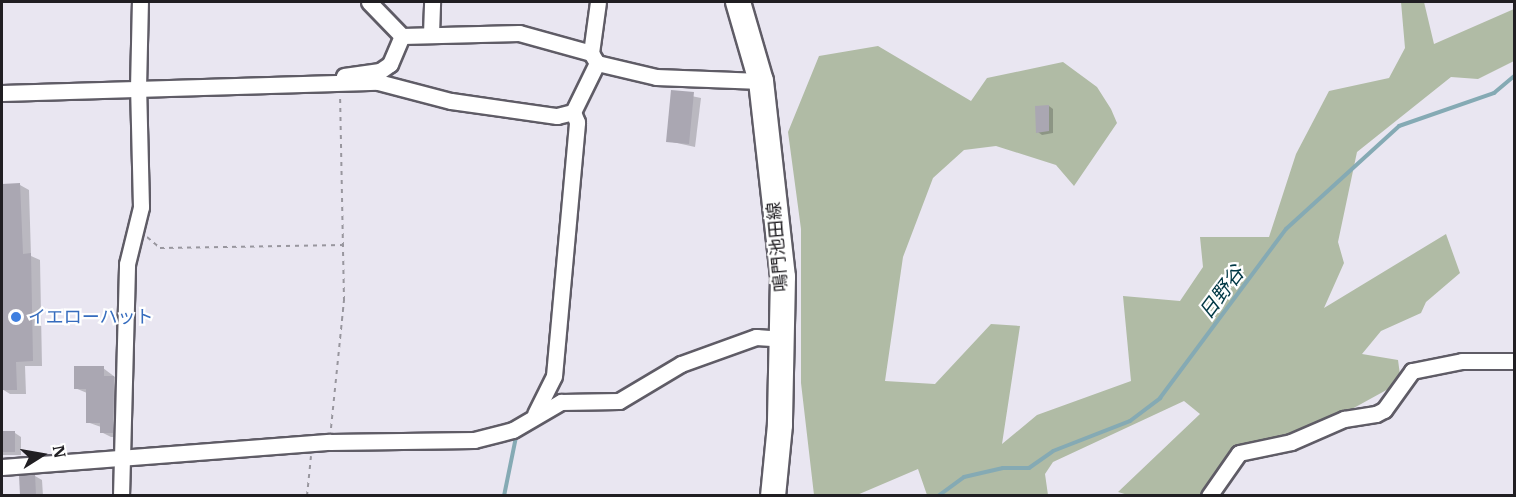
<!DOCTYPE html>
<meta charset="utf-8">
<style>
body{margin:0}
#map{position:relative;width:1516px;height:497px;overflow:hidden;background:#e9e6f1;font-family:"IBM Plex Serif","Noto Sans JP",serif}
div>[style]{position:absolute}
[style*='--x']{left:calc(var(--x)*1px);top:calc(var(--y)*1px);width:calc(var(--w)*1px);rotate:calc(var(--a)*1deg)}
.green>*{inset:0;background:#b0bba5}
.shadow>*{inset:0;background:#0003}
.stream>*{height:4px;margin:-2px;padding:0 2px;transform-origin:2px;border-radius:2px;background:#85aab4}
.building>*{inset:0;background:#aaa7b2}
.path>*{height:2px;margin-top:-1px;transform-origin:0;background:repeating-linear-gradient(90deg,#98969e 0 4.5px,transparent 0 9px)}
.roads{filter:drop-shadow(2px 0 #5f5c66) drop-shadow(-2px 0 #5f5c66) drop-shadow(0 2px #5f5c66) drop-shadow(0 -2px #5f5c66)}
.street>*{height:15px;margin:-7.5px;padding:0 7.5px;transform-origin:7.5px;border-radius:7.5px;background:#fff}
.primary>*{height:24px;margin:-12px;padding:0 12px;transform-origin:12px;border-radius:12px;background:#fff}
.dots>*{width:16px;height:16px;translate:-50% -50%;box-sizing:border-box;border:3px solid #fff;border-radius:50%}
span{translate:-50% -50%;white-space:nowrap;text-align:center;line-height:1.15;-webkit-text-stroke:4.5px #fff;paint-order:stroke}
.street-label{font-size:18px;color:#201e22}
.shop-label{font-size:18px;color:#366cbe}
.left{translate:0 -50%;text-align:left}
.water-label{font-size:20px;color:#003845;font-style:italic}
.frame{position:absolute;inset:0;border:3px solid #201e22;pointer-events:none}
.north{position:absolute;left:12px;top:425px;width:60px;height:60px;-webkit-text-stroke:4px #fff;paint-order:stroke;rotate:79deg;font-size:16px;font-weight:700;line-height:24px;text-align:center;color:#201e22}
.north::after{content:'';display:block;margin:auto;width:21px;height:27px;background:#201e22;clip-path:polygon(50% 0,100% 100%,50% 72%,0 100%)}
</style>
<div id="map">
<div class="green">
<div style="clip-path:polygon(1401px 2px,1424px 2px,1434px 44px,1514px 9px,1514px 61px,1478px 79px,1451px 77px,1357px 152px,1338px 242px,1344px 263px,1324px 308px,1446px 234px,1460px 273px,1426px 302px,1421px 313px,1381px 331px,1362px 354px,1398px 360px,1401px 382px,1321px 426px,1230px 450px,1213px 493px,1204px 495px,1128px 495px,1118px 492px,1200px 414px,1184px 401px,1053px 462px,1045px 474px,1048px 495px,927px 495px,918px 469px,857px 495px,814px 495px,801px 383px,801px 229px,788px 132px,819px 56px,878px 46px,971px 101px,987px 78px,1063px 62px,1097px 87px,1111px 109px,1117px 123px,1074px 186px,1056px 165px,996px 146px,964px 150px,933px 178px,903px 257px,885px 381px,935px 384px,991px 324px,1020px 326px,1002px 444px,1037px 415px,1131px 381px,1123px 296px,1180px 301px,1203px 267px,1200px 237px,1269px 237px,1296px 154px,1329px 91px,1389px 78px,1405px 48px)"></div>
</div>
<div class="shadow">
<div style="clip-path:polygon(672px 92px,701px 98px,695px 147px,668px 141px)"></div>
<div style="clip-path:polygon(1049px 106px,1053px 109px,1053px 133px,1042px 135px,1038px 132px,1036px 108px)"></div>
<div style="clip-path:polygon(20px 185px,29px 190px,31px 256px,40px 260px,42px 366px,25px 366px,26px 394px,10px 394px,2px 389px,2px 186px)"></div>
<div style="clip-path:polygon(103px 368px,123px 383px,122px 437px,111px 437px,101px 432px,101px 427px,87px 422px,87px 393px,75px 388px)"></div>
<div style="clip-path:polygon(15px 433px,21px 437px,21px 455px,2px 455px,2px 434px)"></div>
<div style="clip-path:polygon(35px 476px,42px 480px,43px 496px,22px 496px,21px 477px)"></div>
</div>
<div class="stream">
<div style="--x:504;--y:496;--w:60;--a:-78.5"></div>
<div style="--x:938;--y:496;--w:32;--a:-36"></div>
<div style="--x:964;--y:477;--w:40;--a:-13"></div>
<div style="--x:1003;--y:468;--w:26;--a:0"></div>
<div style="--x:1029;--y:468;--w:29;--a:-35"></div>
<div style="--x:1053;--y:451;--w:83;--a:-21.3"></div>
<div style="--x:1130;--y:421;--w:38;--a:-37"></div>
<div style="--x:1160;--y:398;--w:211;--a:-53.3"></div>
<div style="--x:1286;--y:229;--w:153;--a:-42.3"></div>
<div style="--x:1399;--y:126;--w:101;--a:-19.2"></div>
<div style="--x:1494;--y:93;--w:26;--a:-40"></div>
</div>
<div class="building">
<div style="clip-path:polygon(671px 90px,694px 92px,689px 144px,666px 142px)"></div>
<div style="clip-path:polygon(1049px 105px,1049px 131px,1036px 133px,1035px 106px)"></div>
<div style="clip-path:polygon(20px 183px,23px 254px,31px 253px,33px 361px,16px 362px,17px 390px,2px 390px,2px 184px)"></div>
<div style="clip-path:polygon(74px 366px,104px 366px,104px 376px,114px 376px,113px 433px,100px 433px,100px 423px,86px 423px,86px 389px,74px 389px)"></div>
<div style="clip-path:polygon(2px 431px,15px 431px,15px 452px,2px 452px)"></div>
<div style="clip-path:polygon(35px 474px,36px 495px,20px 495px,19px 475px)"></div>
</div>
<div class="path">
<div style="--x:147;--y:237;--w:17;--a:40"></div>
<div style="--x:160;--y:248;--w:184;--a:-0.9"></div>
<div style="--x:331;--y:428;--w:128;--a:-84.2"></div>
<div style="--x:344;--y:301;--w:205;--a:-91.1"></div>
<div style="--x:307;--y:496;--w:40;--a:-84.3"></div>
</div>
<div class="roads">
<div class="street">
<div style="--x:369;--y:2;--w:47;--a:45.9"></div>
<div style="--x:402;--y:36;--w:117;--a:-1.5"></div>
<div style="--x:519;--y:33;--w:75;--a:15.5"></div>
<div style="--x:591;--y:53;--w:12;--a:59"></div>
<div style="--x:431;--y:34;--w:32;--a:-88"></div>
<div style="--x:591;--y:53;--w:51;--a:-82.2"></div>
<div style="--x:344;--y:76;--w:36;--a:-8"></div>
<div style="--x:380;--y:71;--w:12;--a:-35"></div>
<div style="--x:390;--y:64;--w:30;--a:-67"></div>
<div style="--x:2;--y:93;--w:376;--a:-1.7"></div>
<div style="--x:378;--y:82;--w:75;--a:14.6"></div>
<div style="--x:451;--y:101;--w:107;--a:8.1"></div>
<div style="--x:557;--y:116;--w:16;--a:-14"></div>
<div style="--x:573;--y:112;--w:55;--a:-63.9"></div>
<div style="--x:597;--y:63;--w:61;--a:13.3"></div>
<div style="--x:656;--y:77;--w:105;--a:2.2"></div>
<div style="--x:535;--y:414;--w:42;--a:-63.4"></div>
<div style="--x:554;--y:376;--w:255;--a:-84.8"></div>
<div style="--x:577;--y:122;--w:11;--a:-112"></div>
<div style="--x:2;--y:467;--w:329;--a:-4.4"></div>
<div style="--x:330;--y:442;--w:144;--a:-0.8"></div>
<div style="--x:474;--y:440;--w:40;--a:-14.4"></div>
<div style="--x:513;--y:430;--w:56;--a:-30.3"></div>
<div style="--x:561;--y:402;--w:58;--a:-1"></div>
<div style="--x:619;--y:401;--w:72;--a:-30.8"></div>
<div style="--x:681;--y:364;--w:80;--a:-19.8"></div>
<div style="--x:756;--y:337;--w:27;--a:4"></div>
<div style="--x:121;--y:496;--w:232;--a:-88.5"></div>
<div style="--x:127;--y:264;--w:59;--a:-76.2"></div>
<div style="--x:141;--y:207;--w:119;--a:-91.4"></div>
<div style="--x:138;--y:88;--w:86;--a:-88.7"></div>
<div style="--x:1209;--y:496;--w:52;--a:-55.1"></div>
<div style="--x:1239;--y:453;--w:53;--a:-11.9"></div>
<div style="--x:1291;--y:442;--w:58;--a:-23.5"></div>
<div style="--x:1344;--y:419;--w:32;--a:-9"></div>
<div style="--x:1376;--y:414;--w:9;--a:-27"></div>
<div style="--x:1384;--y:410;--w:48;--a:-54.3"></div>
<div style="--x:1412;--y:371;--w:51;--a:-11.3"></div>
<div style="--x:1462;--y:361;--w:52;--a:0"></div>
</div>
<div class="primary">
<div style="--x:738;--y:2;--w:82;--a:73.8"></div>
<div style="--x:761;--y:81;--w:197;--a:83.6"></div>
<div style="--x:783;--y:277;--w:148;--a:91.2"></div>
<div style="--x:780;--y:425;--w:71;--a:95.6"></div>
</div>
</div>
<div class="dots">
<div style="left:16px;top:317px;background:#3f7fe0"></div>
</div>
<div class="street-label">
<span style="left:778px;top:247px;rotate:-95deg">鳴門池田線</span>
</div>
<div class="shop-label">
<span class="left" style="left:28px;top:317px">イエローハット</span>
</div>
<div class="water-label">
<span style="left:1221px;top:292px;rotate:-53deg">日野谷</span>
</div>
<div class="frame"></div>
<div class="north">N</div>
</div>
